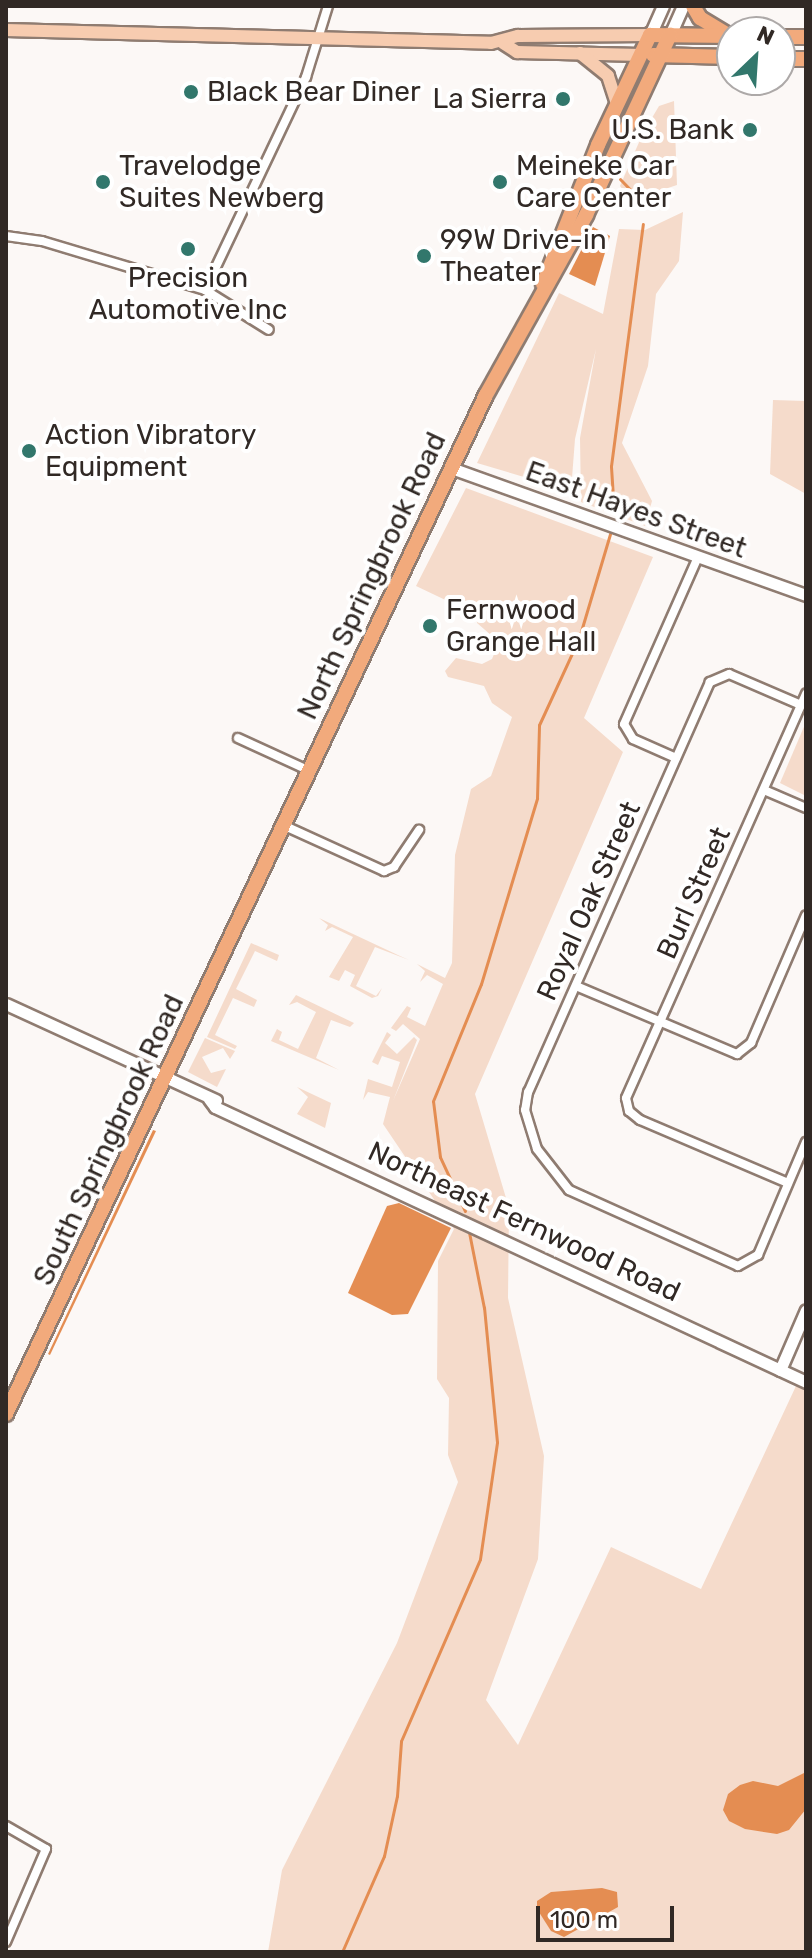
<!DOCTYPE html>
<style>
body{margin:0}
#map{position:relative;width:812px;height:1958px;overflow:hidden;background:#fcf8f6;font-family:Rubik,sans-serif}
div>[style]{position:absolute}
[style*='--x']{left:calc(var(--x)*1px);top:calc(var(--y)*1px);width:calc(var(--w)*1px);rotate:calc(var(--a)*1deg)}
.green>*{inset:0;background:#f5dbcb}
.water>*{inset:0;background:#e48d52}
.stream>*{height:3px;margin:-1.5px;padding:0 1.5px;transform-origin:1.5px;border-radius:1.5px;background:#e48d52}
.roads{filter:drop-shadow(2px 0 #8f7c71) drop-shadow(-2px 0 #8f7c71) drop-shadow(0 2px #8f7c71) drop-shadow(0 -2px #8f7c71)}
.street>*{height:8px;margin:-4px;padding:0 4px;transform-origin:4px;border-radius:4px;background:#fff}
.secondary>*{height:11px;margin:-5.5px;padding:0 5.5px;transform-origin:5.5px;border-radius:5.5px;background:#fff}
.primary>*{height:12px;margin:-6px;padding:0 6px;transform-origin:6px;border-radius:6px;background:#f7ccb0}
.highway>*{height:14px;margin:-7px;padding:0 7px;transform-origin:7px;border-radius:7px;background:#f2aa7c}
.dots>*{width:22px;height:22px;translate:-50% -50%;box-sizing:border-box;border:4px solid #fff;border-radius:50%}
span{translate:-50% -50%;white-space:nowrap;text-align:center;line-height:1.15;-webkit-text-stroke:8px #fff;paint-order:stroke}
.poi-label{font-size:28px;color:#312925}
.left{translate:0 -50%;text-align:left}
.right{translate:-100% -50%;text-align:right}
.street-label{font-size:28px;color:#312925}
.frame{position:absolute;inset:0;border:8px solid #312925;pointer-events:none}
.north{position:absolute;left:716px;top:16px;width:80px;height:80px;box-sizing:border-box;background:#fff;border:2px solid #ada9a8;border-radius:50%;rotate:25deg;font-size:22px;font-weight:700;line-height:32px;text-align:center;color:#312925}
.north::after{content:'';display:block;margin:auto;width:28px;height:36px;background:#32776c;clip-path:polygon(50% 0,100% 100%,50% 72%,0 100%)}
.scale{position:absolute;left:536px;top:1906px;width:138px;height:36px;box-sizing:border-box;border:4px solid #312925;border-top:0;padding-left:10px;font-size:24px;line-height:28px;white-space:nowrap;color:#312925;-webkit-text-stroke:6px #fff;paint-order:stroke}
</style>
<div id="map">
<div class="green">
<div style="clip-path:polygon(674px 101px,677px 185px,638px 198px,626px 194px,620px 186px,643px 133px,659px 106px)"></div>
<div style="clip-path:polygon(683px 212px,679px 261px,656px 294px,648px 366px,622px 443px,652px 501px,645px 526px,581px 502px,580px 438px,596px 349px,575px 439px,571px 491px,477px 463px,559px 293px,603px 314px,619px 229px,645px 230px)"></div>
<div style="clip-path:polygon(773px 400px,806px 401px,806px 494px,770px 474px)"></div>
<div style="clip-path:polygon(466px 488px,653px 557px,584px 718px,623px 752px,475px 1094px,509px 1208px,508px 1298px,544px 1456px,538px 1559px,486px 1700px,518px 1745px,611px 1547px,701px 1589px,796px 1386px,806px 1391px,806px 1952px,268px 1952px,282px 1870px,397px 1643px,458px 1482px,448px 1455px,449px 1398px,437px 1379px,438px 1261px,454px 1229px,383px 1124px,390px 1097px,368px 1092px,363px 1100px,368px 1079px,392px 1087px,400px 1062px,382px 1056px,378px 1065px,372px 1062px,387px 1032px,391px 1035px,385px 1043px,397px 1054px,414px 1037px,417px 1040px,393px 1101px,420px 1039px,403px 1024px,396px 1031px,391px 1028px,407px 1006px,411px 1008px,407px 1017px,425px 1026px,443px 984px,427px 975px,420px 982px,425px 971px,417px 964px,445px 978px,452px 963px,455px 855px,471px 789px,491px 776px,512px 717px,492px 703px,484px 686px,448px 677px,445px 671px,456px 658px,482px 664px,492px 659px,499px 642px,477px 623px,478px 616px,497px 603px,477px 615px,416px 586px)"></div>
<div style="clip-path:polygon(806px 722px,806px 796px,780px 783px)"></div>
<div style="clip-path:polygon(319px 918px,400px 956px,409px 960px,375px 947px,356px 986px,376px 996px,382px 988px,378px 996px,372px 998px,350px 986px,355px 975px,345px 970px,339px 981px,329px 977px,353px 937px,332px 927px,325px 931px,328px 925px)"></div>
<div style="clip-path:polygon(251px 943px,279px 955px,277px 961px,255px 951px,236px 989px,257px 1000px,254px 1007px,233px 998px,215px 1035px,237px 1046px,235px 1049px,207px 1037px)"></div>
<div style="clip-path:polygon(296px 995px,354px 1023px,350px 1027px,331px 1020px,316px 1058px,339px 1070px,271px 1041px,277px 1029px,282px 1032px,279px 1040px,298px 1049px,316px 1012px,297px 1002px,289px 1005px)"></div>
<div style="clip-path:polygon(205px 1038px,235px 1051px,230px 1059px,223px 1048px,202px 1057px,211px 1073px,226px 1069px,217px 1087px,188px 1072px)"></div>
<div style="clip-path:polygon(297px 1087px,331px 1103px,325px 1128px,297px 1114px,308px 1097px)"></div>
</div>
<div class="water">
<div style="clip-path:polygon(593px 227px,610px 236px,595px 286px,569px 274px)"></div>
<div style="clip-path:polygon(153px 1130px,156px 1131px,50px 1355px,48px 1354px)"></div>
<div style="clip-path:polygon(399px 1203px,451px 1228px,408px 1314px,392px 1315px,348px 1293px,387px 1206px)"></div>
<div style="clip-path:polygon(806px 1772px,806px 1809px,789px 1830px,777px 1834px,745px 1829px,729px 1821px,723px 1810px,728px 1794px,740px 1785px,753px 1781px,778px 1786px)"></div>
<div style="clip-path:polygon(602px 1888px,617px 1892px,618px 1907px,564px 1937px,551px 1931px,537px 1909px,537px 1901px,551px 1892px)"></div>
</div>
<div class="stream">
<div style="--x:620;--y:179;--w:29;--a:46"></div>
<div style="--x:614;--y:513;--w:47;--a:-93.7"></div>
<div style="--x:611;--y:466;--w:244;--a:-82.5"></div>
<div style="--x:465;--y:1211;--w:60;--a:-114.8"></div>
<div style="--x:440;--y:1157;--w:56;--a:-97.1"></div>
<div style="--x:433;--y:1101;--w:126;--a:-67.7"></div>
<div style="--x:481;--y:984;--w:194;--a:-73.2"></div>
<div style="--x:537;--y:798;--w:73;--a:-88.4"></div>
<div style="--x:539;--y:725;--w:96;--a:-65.3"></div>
<div style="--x:579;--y:638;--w:109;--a:-73.4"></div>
<div style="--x:342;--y:1952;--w:105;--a:-66.4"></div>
<div style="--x:384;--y:1856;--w:61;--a:-77.8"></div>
<div style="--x:397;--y:1796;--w:55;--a:-85.8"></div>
<div style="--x:401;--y:1741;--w:198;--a:-66.5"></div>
<div style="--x:480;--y:1559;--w:118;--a:-81.7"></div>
<div style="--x:497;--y:1442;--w:135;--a:-95.5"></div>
<div style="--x:484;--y:1308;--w:77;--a:-101.2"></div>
</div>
<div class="roads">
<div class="street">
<div style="--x:6;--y:236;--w:36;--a:8"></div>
<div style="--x:42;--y:241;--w:170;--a:16.7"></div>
<div style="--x:205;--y:290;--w:75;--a:32"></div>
<div style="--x:205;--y:290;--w:236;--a:-64.6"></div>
<div style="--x:306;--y:77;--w:74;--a:-72.8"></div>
<div style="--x:801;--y:705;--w:78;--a:-156.7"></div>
<div style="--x:729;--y:674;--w:21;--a:157"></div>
<div style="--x:710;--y:682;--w:449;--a:113.9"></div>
<div style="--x:528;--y:1092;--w:18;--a:99"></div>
<div style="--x:525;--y:1110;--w:41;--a:72.9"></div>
<div style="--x:537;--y:1149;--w:52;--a:52"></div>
<div style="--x:569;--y:1190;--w:185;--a:24.2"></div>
<div style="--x:738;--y:1266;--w:23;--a:-29"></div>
<div style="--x:758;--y:1255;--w:123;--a:-67"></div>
<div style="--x:238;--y:738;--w:79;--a:24.6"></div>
<div style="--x:676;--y:758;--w:47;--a:-156.2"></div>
<div style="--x:633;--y:739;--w:17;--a:-121"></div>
<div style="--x:624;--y:724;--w:183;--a:-66.1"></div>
<div style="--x:764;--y:790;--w:46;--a:23.2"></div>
<div style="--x:285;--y:826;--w:109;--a:24.4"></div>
<div style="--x:384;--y:871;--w:11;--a:-22"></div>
<div style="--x:394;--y:867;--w:45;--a:-56"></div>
<div style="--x:576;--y:986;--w:175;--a:22.9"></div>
<div style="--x:737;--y:1054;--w:18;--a:-38"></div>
<div style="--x:751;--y:1043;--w:139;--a:-66.7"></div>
<div style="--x:788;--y:1183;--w:161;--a:-156.9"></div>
<div style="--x:640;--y:1120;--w:14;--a:-141"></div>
<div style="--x:629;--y:1111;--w:13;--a:-103"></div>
<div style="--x:626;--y:1098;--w:443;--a:-66"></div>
<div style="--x:6;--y:1826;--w:46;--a:29.9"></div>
<div style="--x:46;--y:1849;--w:101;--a:113.3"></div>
</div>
<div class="secondary">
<div style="--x:650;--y:35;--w:32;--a:-66"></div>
<div style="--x:670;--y:35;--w:32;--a:-66"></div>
<div style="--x:451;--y:468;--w:377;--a:19.7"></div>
<div style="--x:6;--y:1004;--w:231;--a:24.6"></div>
<div style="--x:209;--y:1099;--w:10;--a:53"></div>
<div style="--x:215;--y:1107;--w:652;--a:24.95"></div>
<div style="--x:780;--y:1370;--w:65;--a:-66.6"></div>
</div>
<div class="primary">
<div style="--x:6;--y:30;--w:485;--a:1.5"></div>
<div style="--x:491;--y:43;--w:28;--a:-15"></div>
<div style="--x:518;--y:36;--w:132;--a:-0.4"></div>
<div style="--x:503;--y:43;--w:17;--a:33"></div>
<div style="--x:517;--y:52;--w:124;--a:1.4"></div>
<div style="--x:580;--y:53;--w:36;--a:39"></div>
<div style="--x:608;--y:76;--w:28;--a:72"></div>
</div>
<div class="highway">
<div style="--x:693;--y:6;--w:14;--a:60"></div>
<div style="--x:700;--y:18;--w:29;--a:31"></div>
<div style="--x:780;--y:37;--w:26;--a:0"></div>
<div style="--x:653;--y:55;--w:79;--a:1.5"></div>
<div style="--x:780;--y:59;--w:26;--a:0"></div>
<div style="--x:543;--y:284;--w:149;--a:-68.4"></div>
<div style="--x:598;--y:145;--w:122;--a:-64.7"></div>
<div style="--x:650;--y:35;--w:82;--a:0.7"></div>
<div style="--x:6;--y:1414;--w:1126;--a:-64.78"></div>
<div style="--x:486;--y:395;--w:206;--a:-60.9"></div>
<div style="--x:586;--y:215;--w:199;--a:-65"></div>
</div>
</div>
<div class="dots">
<div style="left:191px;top:92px;background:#32776c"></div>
<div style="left:563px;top:99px;background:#32776c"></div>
<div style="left:750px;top:130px;background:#32776c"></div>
<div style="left:103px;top:182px;background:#32776c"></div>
<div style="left:500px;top:182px;background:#32776c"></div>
<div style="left:188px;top:249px;background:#32776c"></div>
<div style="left:424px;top:256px;background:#32776c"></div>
<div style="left:29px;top:451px;background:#32776c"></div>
<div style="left:430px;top:626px;background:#32776c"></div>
</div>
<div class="poi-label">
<span class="left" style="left:207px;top:92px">Black Bear Diner</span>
<span class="right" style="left:547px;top:99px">La Sierra</span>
<span class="right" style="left:734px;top:130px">U.S. Bank</span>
<span class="left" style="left:119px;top:182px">Travelodge<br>Suites Newberg</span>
<span class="left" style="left:516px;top:182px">Meineke Car<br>Care Center</span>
<span class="left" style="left:440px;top:256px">99W Drive-in<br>Theater</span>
<span style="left:188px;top:294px">Precision<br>Automotive Inc</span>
<span class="left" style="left:45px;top:451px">Action Vibratory<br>Equipment</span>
<span class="left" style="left:446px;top:626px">Fernwood<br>Grange Hall</span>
</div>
<div class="street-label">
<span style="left:636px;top:510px;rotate:20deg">East Hayes Street</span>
<span style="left:372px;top:576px;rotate:-65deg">North Springbrook Road</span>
<span style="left:694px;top:893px;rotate:-66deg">Burl Street</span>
<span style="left:589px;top:901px;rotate:-66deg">Royal Oak Street</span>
<span style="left:109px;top:1140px;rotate:-65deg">South Springbrook Road</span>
<span style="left:524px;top:1222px;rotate:25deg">Northeast Fernwood Road</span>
</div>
<div class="frame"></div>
<div class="north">N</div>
<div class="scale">100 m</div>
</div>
